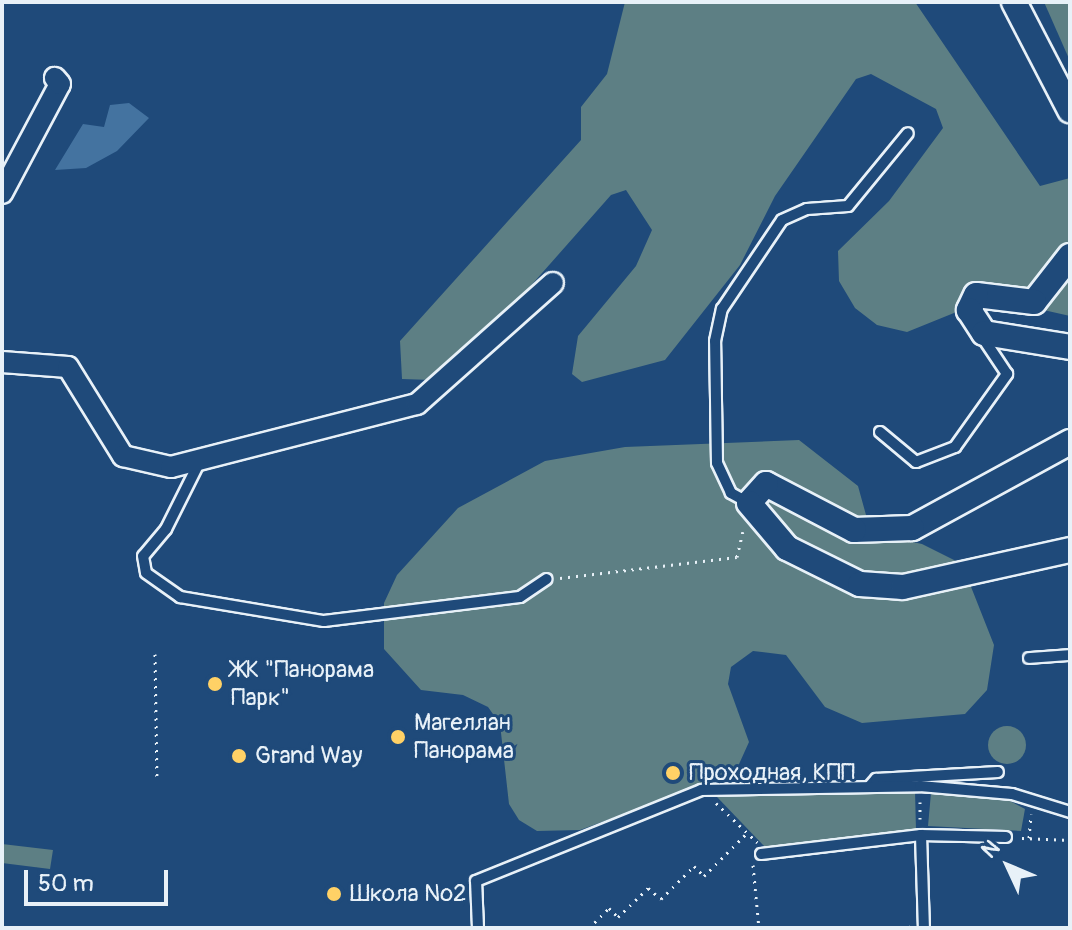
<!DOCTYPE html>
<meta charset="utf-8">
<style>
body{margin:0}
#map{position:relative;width:1072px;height:930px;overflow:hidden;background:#1f4a7a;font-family:Pangolin,sans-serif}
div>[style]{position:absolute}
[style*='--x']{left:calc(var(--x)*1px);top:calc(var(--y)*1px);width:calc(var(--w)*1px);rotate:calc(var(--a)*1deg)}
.green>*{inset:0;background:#5d7f84}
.round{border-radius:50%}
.water>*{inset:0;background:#4473a0}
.path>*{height:3px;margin-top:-1.5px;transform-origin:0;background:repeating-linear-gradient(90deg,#e8f1f8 0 2px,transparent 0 8px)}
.roads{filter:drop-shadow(2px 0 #e8f1f8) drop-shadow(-2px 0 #e8f1f8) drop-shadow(0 2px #e8f1f8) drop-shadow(0 -2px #e8f1f8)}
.service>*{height:10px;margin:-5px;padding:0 5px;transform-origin:5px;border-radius:5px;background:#1f4a7a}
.minor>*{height:20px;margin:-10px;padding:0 10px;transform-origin:10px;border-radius:10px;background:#1f4a7a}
.tertiary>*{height:24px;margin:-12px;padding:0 12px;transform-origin:12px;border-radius:12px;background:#1f4a7a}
.dots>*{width:22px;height:22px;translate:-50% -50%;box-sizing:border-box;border:4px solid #1f4a7a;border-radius:50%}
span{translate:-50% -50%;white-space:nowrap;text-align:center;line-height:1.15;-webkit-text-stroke:6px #1f4a7a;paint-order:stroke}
.poi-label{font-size:24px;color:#e8f1f8}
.left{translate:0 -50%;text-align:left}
.frame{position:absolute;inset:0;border:4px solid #e8f1f8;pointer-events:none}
.north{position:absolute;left:968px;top:826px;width:80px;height:80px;-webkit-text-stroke:6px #1f4a7a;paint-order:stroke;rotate:314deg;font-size:22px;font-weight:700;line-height:32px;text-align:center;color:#e8f1f8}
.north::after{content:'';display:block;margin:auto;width:28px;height:36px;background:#e8f1f8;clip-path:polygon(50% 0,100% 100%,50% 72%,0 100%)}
.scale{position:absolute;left:24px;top:870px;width:144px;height:36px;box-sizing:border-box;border:4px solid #e8f1f8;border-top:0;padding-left:10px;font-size:24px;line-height:28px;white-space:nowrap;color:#e8f1f8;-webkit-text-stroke:6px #1f4a7a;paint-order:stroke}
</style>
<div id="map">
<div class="green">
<div style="clip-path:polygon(625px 2px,915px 2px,1040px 186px,1070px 178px,1070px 316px,991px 298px,907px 332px,877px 325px,855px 308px,839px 281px,838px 251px,889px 201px,943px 128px,936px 109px,871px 74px,856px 79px,775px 196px,740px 265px,665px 360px,582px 382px,572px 374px,578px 336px,636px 266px,652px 230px,626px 190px,611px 195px,482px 341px,432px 380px,402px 379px,400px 341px,581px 140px,581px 107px,607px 74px)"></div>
<div style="clip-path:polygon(1044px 2px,1070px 2px,1070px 61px)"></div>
<div style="clip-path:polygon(799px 440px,858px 486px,871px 533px,922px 544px,962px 564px,994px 645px,987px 690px,965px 714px,862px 723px,825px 707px,786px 655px,753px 651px,731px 667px,728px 684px,749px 742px,735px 773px,580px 830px,537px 831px,519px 820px,509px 804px,500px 724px,488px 707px,463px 695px,421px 690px,384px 649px,384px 603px,397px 575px,458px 508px,545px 461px,625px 447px)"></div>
<div class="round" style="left:988px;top:726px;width:38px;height:38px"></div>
<div style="clip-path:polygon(731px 791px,915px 791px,916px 830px,767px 849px,717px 797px)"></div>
<div style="clip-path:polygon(931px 793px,1010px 801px,1025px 809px,1021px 831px,928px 826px)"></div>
<div style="clip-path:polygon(2px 844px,53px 850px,50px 869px,2px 863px)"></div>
</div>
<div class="water">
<div style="clip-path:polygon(129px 103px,149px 118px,117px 151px,86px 168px,55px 170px,83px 124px,104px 127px,110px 105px)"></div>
</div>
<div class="path">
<div style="--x:560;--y:578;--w:178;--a:-6.8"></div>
<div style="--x:737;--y:557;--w:26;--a:-77"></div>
<div style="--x:155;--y:654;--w:124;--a:89.1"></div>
<div style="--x:920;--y:802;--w:17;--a:90"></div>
<div style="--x:716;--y:803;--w:57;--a:43.6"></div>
<div style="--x:1022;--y:838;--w:48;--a:2.4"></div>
<div style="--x:1029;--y:838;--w:24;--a:-85"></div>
<div style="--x:1070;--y:846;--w:79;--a:90"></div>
<div style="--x:753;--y:865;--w:63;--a:84.6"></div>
<div style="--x:937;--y:927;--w:28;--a:2"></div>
<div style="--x:589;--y:928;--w:28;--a:-45"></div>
<div style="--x:609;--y:908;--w:13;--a:45"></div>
<div style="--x:618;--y:917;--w:42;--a:-44"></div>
<div style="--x:648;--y:888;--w:17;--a:40"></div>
<div style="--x:661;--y:899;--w:47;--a:-45"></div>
<div style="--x:694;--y:866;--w:14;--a:45"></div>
<div style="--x:704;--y:876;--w:61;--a:-45"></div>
<div style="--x:877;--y:928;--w:33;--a:-2"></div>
</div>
<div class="roads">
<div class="service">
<div style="--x:880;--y:432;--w:47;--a:39.8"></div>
<div style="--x:916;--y:462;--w:42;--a:-21"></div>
<div style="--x:955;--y:447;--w:90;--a:-54.5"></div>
<div style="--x:1007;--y:374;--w:47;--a:-123.7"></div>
<div style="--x:199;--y:463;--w:74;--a:116.6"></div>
<div style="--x:166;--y:529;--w:35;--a:130"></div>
<div style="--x:143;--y:556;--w:17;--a:80"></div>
<div style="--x:146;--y:573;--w:42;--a:35.2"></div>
<div style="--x:180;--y:597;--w:146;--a:9.5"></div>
<div style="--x:324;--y:621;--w:197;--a:-7"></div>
<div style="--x:520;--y:597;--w:32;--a:-34"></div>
<div style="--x:749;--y:503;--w:21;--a:-151"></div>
<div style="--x:731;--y:493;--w:33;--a:-115"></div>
<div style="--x:717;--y:463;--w:122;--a:-90.9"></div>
<div style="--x:715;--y:341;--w:33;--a:-78"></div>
<div style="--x:722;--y:309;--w:107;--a:-56"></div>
<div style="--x:782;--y:220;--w:27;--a:-24"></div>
<div style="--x:807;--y:209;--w:41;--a:-4.2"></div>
<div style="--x:848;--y:206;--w:94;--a:-50.6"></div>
<div style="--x:1029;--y:658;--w:41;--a:-4.2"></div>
<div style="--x:869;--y:787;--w:11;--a:-49"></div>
<div style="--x:876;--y:779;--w:122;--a:-3.3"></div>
<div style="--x:921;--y:835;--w:85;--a:1.3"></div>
<div style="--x:761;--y:854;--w:161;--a:-6.8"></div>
<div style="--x:921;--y:835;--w:93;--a:88.2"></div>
<div style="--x:478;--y:928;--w:47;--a:-92.4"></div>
<div style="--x:476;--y:881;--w:243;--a:-22"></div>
<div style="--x:701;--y:790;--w:219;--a:-1"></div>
<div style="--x:920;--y:786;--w:92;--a:5"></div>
<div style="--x:1012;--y:794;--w:61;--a:17.2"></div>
</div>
<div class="minor">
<div style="--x:2;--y:193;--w:123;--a:-62"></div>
<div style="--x:60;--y:84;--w:8;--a:-130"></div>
<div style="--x:2;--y:362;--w:66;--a:4.3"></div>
<div style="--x:68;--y:367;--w:105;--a:58.3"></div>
<div style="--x:123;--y:456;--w:49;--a:12.9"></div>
<div style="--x:171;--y:467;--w:254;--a:-14.4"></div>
<div style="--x:417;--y:404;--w:182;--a:-41.7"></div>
</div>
<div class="tertiary">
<div style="--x:1014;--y:2;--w:122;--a:62.6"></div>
<div style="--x:1070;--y:256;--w:58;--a:128"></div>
<div style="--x:1034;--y:302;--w:58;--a:-173.1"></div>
<div style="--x:976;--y:295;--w:17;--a:115"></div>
<div style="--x:969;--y:310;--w:27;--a:57"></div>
<div style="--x:984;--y:333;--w:87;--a:9.2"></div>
<div style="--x:1070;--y:442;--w:180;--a:151.4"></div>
<div style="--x:912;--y:528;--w:58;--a:178"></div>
<div style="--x:854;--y:530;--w:99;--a:-152.4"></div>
<div style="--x:766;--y:484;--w:25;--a:132"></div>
<div style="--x:749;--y:503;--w:59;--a:49.8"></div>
<div style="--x:787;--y:548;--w:81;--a:26.3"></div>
<div style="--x:860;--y:584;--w:43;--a:4"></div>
<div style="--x:903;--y:587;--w:171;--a:-12.5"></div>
</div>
</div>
<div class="dots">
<div style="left:215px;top:684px;background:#ffd166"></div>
<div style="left:398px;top:737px;background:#ffd166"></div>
<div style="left:239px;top:756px;background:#ffd166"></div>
<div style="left:673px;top:773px;background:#ffd166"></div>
<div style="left:334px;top:894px;background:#ffd166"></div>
</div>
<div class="poi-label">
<span class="left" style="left:231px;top:684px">ЖК "Панорама<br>Парк"</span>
<span class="left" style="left:414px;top:737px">Магеллан<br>Панорама</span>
<span class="left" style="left:255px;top:756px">Grand Way</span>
<span class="left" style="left:689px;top:773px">Проходная, КПП</span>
<span class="left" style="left:350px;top:894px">Школа №2</span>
</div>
<div class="frame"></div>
<div class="north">N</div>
<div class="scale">50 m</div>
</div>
